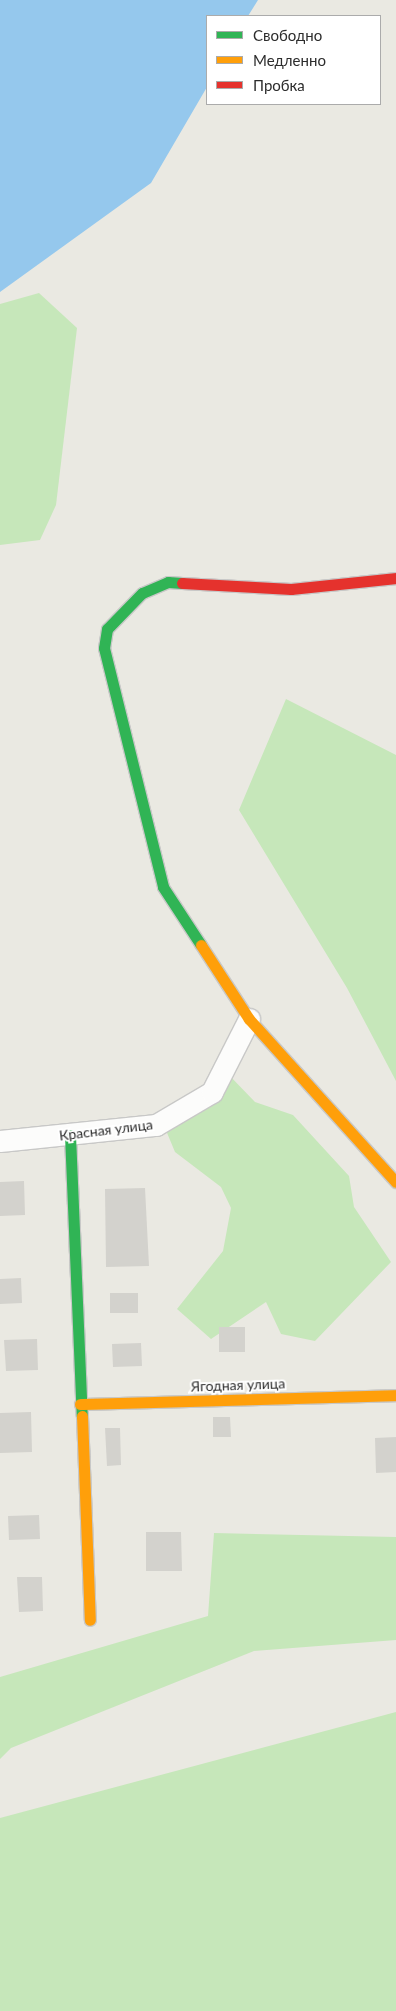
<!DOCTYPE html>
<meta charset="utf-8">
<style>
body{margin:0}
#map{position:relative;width:396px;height:2011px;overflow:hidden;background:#eae9e2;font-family:Lato,sans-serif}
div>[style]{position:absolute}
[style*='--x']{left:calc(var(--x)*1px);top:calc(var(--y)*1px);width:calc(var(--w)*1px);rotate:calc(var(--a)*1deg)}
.green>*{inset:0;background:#c6e7ba}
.water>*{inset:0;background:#95c8ed}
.building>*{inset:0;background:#d3d2cd}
.roads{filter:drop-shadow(1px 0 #c8c8c7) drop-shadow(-1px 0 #c8c8c7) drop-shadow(0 1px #c8c8c7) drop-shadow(0 -1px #c8c8c7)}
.street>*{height:21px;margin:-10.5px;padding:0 10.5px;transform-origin:10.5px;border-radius:10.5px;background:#fcfcfb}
.fast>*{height:11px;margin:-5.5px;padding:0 5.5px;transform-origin:5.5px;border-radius:5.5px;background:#30b455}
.slow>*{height:11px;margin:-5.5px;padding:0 5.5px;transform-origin:5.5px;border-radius:5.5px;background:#ff9f0a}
.jam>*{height:11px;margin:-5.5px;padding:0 5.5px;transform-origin:5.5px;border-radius:5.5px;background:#e5322d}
span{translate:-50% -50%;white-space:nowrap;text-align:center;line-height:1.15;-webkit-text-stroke:4px #fff;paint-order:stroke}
.street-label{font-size:14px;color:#2c2c2c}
.legend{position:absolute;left:206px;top:15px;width:175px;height:90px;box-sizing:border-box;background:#fff;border:1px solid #ababab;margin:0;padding:6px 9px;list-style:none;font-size:15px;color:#2c2c2c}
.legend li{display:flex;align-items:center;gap:10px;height:25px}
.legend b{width:25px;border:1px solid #ababab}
</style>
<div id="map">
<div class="green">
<div style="clip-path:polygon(39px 293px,77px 328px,56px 505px,40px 540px,0 545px,0 304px)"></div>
<div style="clip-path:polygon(286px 699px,396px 755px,396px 1081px,347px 988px,239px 810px)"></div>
<div style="clip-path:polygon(227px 1073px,255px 1102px,293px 1115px,349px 1176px,354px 1207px,391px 1262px,315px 1341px,281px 1334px,266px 1302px,211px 1339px,177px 1309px,223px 1251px,231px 1208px,221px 1187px,175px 1152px,165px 1128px)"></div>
<div style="clip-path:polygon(214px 1533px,396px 1537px,396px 1640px,254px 1651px,11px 1748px,0 1759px,0 1677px,208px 1616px)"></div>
<div style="clip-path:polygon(396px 1712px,396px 2011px,0 2011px,0 1818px)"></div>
</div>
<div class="water">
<div style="clip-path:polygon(0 0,258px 0,248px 16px,207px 16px,207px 87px,151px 183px,0 292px)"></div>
</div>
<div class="building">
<div style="clip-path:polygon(24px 1181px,25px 1215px,0 1216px,0 1182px)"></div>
<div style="clip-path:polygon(145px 1188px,149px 1266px,106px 1267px,105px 1189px)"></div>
<div style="clip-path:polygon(21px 1278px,22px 1303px,0 1304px,0 1279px)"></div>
<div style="clip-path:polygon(110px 1293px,138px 1293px,138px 1313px,110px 1313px)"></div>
<div style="clip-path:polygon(219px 1327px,245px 1327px,245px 1352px,219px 1352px)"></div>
<div style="clip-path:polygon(37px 1339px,38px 1370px,6px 1371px,4px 1340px)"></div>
<div style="clip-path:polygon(141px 1343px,142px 1366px,113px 1367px,112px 1344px)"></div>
<div style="clip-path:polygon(31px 1412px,32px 1452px,0 1453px,0 1413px)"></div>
<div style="clip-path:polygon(213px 1417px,230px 1417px,231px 1437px,213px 1437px)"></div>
<div style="clip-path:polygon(105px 1428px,120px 1428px,121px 1465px,107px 1466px)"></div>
<div style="clip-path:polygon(396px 1437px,396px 1472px,376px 1473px,375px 1438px)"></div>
<div style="clip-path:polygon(39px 1515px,40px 1539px,9px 1540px,8px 1516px)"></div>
<div style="clip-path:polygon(146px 1532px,181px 1532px,182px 1571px,146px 1571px)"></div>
<div style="clip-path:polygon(17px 1577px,42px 1577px,43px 1611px,19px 1612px)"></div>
</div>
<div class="roads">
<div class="street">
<div style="--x:0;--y:1141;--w:157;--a:-5.9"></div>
<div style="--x:156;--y:1125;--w:65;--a:-30.5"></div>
<div style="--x:212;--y:1092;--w:82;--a:-63.1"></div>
</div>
<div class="fast">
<div style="--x:182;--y:583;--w:14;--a:-176"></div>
<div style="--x:168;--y:582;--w:28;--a:157"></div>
<div style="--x:142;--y:593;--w:50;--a:134.2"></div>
<div style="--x:107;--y:629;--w:19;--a:99"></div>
<div style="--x:104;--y:648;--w:246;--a:76.1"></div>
<div style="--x:163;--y:887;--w:69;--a:56.8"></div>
<div style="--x:70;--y:1135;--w:281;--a:87.6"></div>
</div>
<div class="slow">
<div style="--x:201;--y:945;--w:88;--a:57"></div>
<div style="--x:249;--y:1019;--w:219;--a:48"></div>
<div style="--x:80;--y:1404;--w:316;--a:-1.6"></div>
<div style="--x:82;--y:1416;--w:204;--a:87.8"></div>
</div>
<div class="jam">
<div style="--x:182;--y:583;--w:109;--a:3.2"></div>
<div style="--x:291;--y:589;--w:106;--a:-6"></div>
</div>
</div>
<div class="street-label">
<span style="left:106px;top:1130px;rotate:-7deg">Красная улица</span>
<span style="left:238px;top:1385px;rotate:-2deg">Ягодная улица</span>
</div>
<ul class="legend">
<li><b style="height:6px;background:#30b455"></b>Свободно</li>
<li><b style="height:6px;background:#ff9f0a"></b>Медленно</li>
<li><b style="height:6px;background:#e5322d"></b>Пробка</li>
</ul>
</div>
